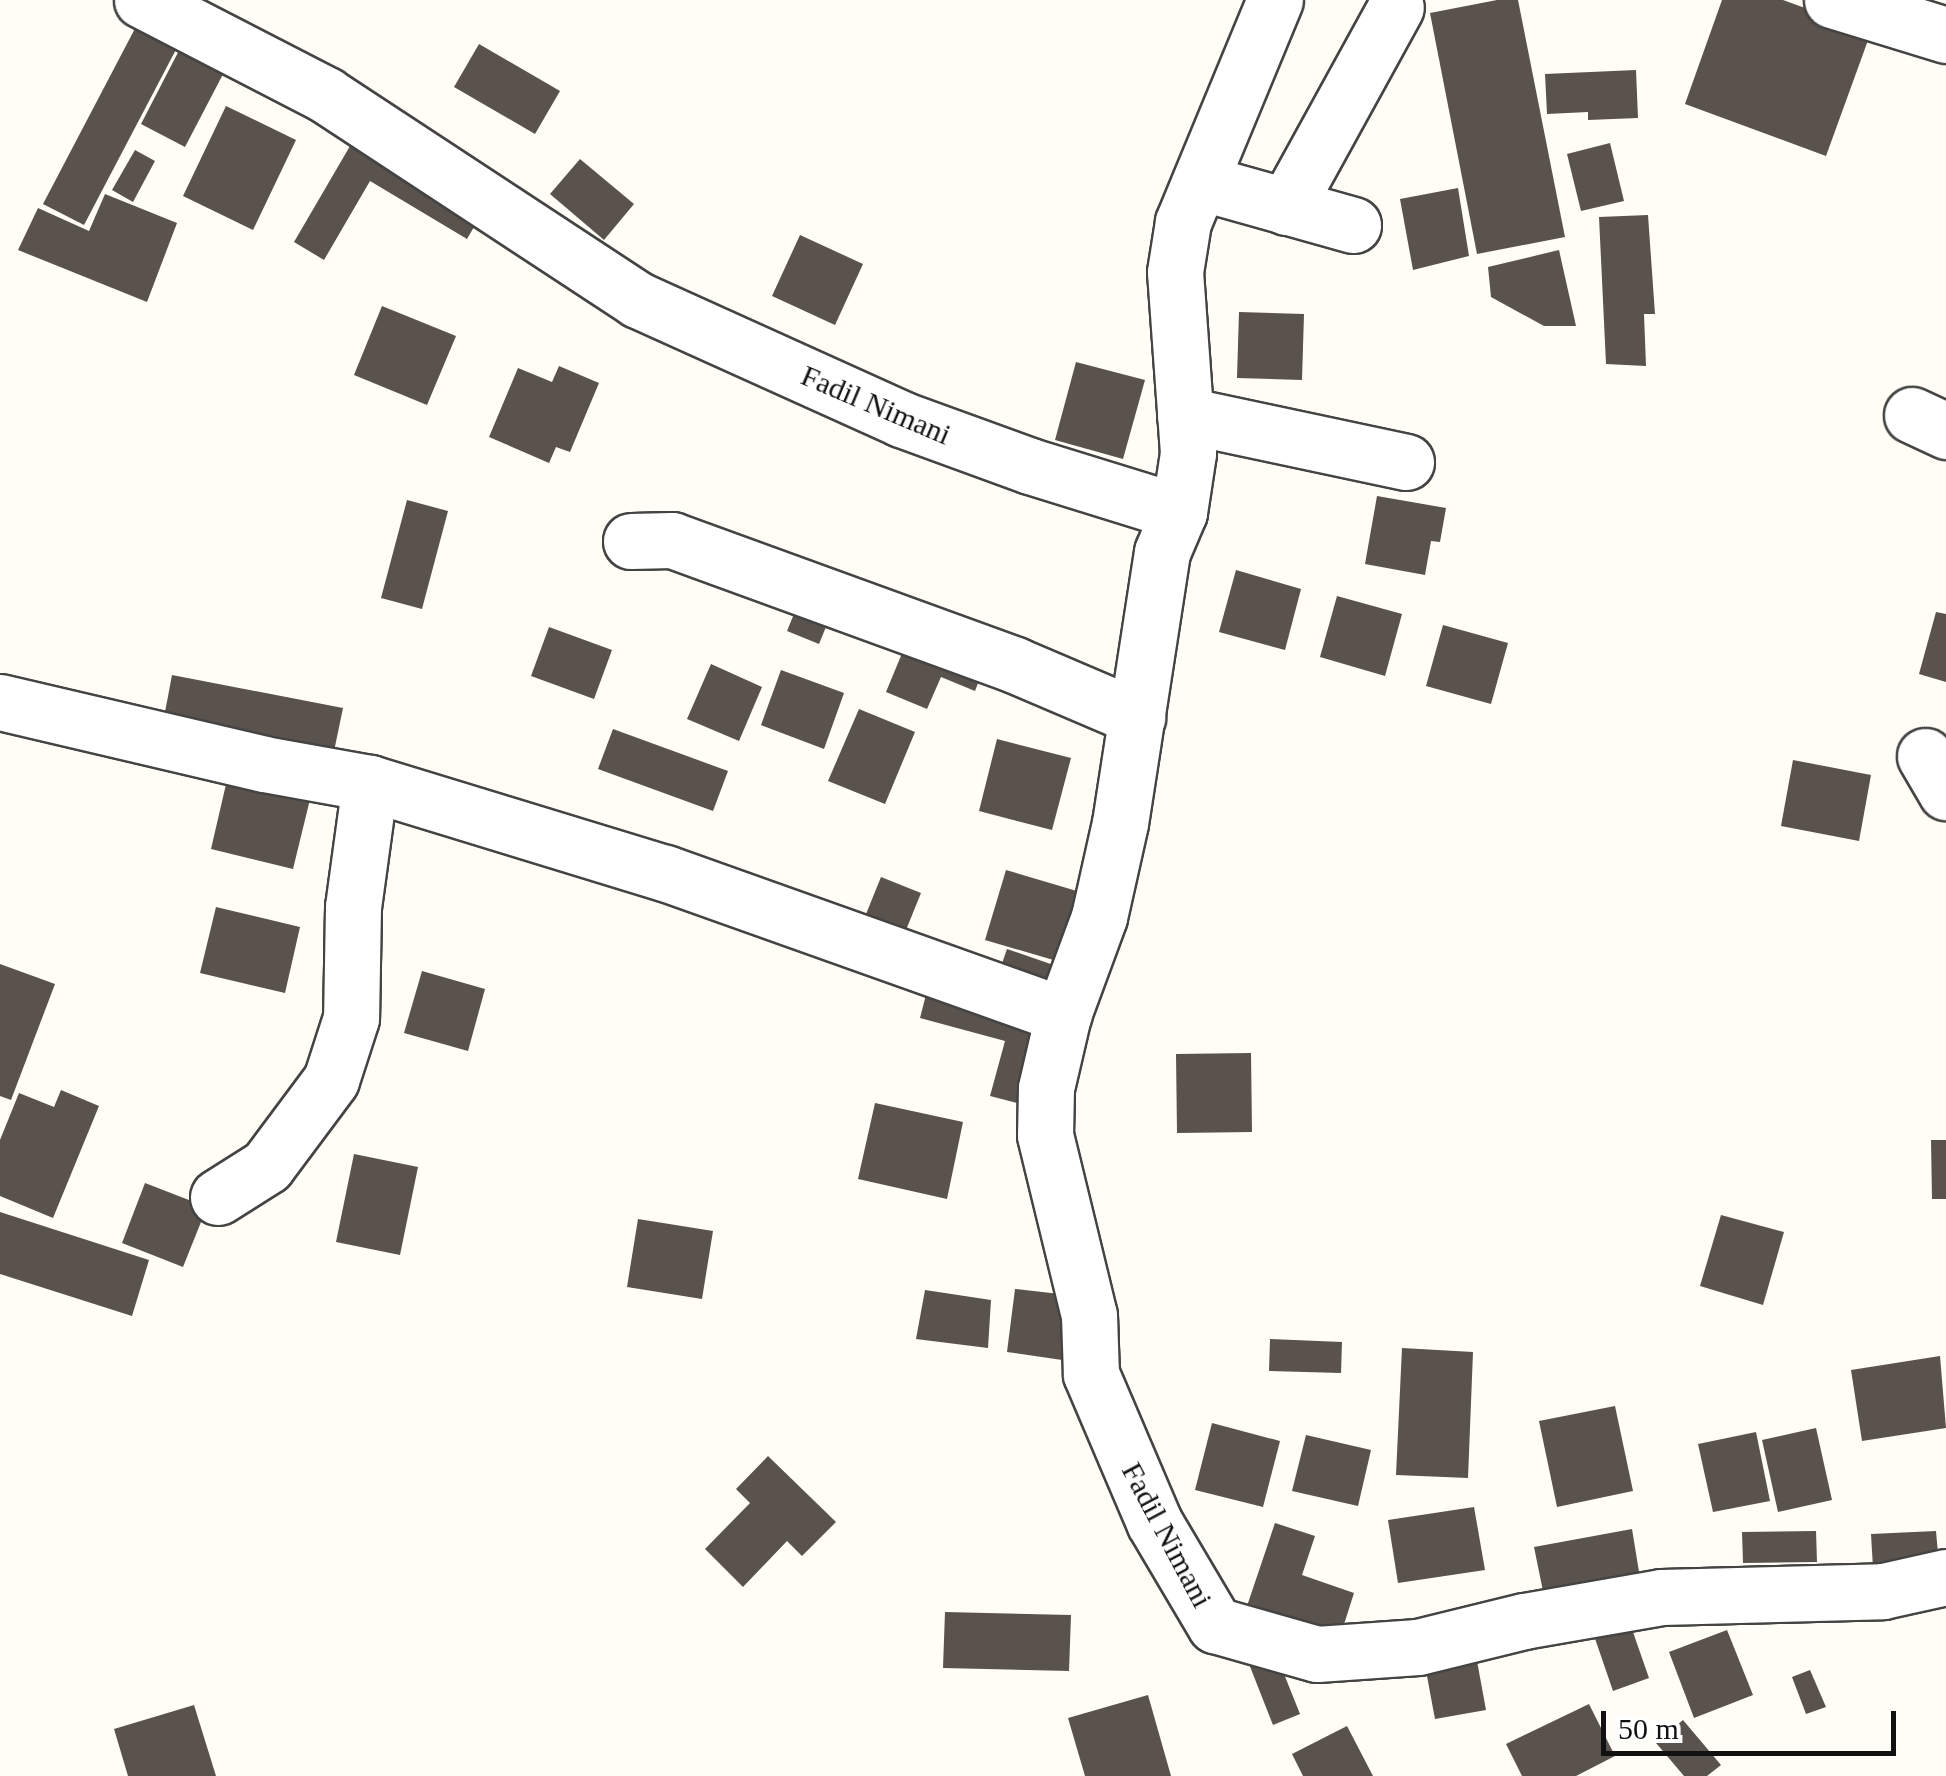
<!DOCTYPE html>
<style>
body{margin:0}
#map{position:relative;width:1946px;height:1776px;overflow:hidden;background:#fffdf5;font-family:Georgia,serif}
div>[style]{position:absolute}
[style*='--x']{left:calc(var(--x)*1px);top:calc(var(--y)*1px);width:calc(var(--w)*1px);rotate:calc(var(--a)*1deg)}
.building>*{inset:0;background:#5a524d}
.roads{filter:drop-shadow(2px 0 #444) drop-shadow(-2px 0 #444) drop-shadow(0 2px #444) drop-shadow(0 -2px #444)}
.minor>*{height:55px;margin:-27.5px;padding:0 27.5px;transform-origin:27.5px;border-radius:27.5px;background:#fff}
span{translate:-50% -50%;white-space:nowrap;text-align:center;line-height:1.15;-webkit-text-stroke:10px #fff;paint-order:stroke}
.street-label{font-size:30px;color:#111}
.scale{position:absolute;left:1601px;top:1711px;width:295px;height:45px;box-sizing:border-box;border:5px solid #111;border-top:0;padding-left:12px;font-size:30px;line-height:35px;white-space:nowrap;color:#111;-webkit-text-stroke:8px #fff;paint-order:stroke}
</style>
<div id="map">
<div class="building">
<div style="clip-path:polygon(1497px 0,1518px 0,1565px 237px,1477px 254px,1430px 13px)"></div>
<div style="clip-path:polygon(1722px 0,1783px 0,1871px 32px,1826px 156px,1685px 104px)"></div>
<div style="clip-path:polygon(140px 19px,181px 40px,84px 225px,43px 204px)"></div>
<div style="clip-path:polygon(187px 35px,232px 57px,185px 147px,141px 124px)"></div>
<div style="clip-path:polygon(479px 44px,560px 91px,535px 134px,454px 87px)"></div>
<div style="clip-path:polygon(1636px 70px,1638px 118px,1588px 120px,1588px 112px,1547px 114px,1545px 74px)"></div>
<div style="clip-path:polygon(226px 106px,296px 140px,253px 230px,183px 196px)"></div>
<div style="clip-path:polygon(357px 134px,485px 208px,467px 239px,370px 181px,324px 260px,294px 242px)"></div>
<div style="clip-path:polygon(1610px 143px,1624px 201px,1581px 211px,1567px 154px)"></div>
<div style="clip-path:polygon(135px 150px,155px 161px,133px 202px,112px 190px)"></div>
<div style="clip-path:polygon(580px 159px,634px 204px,604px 240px,550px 194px)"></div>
<div style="clip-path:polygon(1458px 188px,1469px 256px,1413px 270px,1400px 199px)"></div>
<div style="clip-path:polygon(105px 194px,177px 223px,147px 302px,18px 250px,38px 208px,89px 231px)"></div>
<div style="clip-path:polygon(1648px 215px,1655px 314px,1644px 314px,1646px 366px,1606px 364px,1599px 217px)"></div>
<div style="clip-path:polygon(800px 235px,863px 264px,835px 325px,772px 296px)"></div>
<div style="clip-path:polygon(1559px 250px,1576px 326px,1544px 326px,1491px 297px,1488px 267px)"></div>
<div style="clip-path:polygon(382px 306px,456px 336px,427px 405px,354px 375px)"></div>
<div style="clip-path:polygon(1239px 312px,1304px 314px,1302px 380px,1237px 378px)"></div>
<div style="clip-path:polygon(1076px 362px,1145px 380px,1123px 459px,1055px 440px)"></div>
<div style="clip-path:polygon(559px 366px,599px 383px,570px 452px,556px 447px,549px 463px,489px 437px,518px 368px,552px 382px)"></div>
<div style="clip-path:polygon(1377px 496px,1446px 508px,1440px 542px,1431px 541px,1425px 575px,1365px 564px)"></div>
<div style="clip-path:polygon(407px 500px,448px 511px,422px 609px,381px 598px)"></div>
<div style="clip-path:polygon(1236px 570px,1301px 589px,1285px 650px,1219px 632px)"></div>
<div style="clip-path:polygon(1337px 596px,1402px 614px,1385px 676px,1320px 657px)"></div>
<div style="clip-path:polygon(800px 599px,832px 612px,819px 644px,787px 631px)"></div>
<div style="clip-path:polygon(1936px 612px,1946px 614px,1946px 682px,1919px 674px)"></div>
<div style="clip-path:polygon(1443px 625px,1508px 643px,1491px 704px,1426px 686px)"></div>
<div style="clip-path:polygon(549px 627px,612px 650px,594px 699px,531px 676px)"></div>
<div style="clip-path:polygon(910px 634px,985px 665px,975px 691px,941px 677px,927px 709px,886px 692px)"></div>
<div style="clip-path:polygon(711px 664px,762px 687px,739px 741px,687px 719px)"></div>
<div style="clip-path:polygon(781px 670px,844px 693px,824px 749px,761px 725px)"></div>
<div style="clip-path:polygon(172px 675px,343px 708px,332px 761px,162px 728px)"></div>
<div style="clip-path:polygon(859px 709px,915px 732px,885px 804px,828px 781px)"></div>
<div style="clip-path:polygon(613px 729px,728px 771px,713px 811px,598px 769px)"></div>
<div style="clip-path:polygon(997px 739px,1071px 758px,1052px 830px,979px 811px)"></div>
<div style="clip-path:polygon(1793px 760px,1871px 775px,1859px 841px,1781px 826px)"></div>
<div style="clip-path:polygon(230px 767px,313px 787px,293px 869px,211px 849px)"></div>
<div style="clip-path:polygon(1006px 870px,1087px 894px,1067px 964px,985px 940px)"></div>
<div style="clip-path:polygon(881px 877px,921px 893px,904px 935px,864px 919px)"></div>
<div style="clip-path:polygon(216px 907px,300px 927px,285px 993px,200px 973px)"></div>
<div style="clip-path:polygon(1007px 949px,1065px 969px,1057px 995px,998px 975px)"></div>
<div style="clip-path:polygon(0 964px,55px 984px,11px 1100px,0 1096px)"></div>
<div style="clip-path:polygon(422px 971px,485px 989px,468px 1051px,404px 1033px)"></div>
<div style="clip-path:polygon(929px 983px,1052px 1016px,1028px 1106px,990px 1096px,1005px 1041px,920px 1018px)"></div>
<div style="clip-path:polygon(1251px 1053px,1252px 1132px,1177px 1133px,1176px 1054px)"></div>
<div style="clip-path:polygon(61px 1090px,99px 1106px,53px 1218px,0 1196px,0 1140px,19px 1093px,54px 1107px)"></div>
<div style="clip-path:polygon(875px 1103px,963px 1122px,947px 1199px,858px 1179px)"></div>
<div style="clip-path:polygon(1931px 1140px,1946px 1140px,1946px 1199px,1932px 1199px)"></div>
<div style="clip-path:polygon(354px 1154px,418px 1167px,400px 1255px,336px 1242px)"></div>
<div style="clip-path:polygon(145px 1183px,207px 1207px,183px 1267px,122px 1243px)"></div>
<div style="clip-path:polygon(0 1212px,149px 1260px,132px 1316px,0 1274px)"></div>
<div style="clip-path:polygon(1721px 1215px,1784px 1232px,1763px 1305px,1700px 1286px)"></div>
<div style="clip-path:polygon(638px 1219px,713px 1231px,702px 1299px,627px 1287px)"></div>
<div style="clip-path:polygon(1015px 1289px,1077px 1296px,1069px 1361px,1007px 1352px)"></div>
<div style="clip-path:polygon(925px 1290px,991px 1300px,988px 1348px,916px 1339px)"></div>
<div style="clip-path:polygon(1270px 1339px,1342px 1342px,1341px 1373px,1269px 1371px)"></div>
<div style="clip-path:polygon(1402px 1348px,1473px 1352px,1468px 1478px,1396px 1475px)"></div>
<div style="clip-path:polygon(1940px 1356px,1946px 1428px,1862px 1441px,1851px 1370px)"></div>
<div style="clip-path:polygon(1615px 1406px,1633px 1491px,1557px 1507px,1539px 1421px)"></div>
<div style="clip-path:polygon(1212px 1423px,1280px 1441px,1263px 1507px,1195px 1490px)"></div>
<div style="clip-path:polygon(1816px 1428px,1832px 1500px,1778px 1512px,1762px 1440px)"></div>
<div style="clip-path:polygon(1756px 1432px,1770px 1501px,1713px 1512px,1698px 1444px)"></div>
<div style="clip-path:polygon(1306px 1435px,1371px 1450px,1358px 1506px,1292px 1491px)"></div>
<div style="clip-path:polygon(768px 1456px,836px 1522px,802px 1556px,787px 1541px,743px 1587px,705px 1549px,750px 1503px,736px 1489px)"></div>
<div style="clip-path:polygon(1474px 1507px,1485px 1570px,1398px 1583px,1388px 1520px)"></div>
<div style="clip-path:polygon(1275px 1523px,1315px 1536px,1302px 1575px,1354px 1593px,1339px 1640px,1246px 1609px)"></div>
<div style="clip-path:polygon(1632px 1529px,1641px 1584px,1545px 1601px,1534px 1547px)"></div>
<div style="clip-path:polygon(1816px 1531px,1817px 1562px,1743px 1563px,1742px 1532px)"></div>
<div style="clip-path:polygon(1936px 1531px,1939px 1565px,1873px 1568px,1871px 1534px)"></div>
<div style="clip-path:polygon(945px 1612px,1071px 1615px,1069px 1671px,943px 1668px)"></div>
<div style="clip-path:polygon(1626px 1612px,1649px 1678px,1613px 1691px,1590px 1624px)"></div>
<div style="clip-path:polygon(1727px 1630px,1753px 1695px,1694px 1718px,1669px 1652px)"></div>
<div style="clip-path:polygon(1475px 1650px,1486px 1710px,1435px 1719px,1424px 1660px)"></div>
<div style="clip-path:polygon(1276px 1654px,1300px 1714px,1273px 1725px,1249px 1664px)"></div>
<div style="clip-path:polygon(1810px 1670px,1826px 1707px,1806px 1714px,1792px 1677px)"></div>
<div style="clip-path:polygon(1148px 1695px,1171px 1776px,1085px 1776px,1068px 1718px)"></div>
<div style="clip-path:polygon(1589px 1704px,1615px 1756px,1576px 1776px,1522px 1776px,1506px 1744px)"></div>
<div style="clip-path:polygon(194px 1705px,216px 1776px,128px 1776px,114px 1729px)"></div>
<div style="clip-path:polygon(1683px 1720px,1721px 1765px,1707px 1776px,1684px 1776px,1656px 1743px)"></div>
<div style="clip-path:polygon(1347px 1726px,1373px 1776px,1303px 1776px,1292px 1754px)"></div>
</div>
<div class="roads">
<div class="minor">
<div style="--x:142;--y:0;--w:207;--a:27.3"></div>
<div style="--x:326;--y:95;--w:373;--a:33.3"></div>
<div style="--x:638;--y:300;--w:289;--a:24.3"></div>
<div style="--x:901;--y:419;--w:137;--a:20"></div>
<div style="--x:1030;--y:466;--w:156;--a:17.2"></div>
<div style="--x:1179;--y:512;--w:43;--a:113"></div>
<div style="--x:1162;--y:552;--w:274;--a:98.8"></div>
<div style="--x:1120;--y:823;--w:96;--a:102.6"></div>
<div style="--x:1099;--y:917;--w:104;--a:110.2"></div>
<div style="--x:1063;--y:1015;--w:75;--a:103.1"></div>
<div style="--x:1046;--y:1088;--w:47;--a:91.2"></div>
<div style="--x:1045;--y:1135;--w:185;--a:76.3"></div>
<div style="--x:1089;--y:1315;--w:59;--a:88.1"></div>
<div style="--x:1091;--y:1374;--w:161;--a:66.9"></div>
<div style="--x:1154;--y:1522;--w:120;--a:59.4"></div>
<div style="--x:1215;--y:1625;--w:106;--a:15.9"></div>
<div style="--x:1317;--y:1654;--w:101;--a:-4"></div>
<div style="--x:1418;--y:1647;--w:109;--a:-13.8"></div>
<div style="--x:1524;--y:1621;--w:139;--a:-9.9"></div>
<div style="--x:1661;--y:1597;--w:222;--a:-1.5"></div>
<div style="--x:1883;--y:1591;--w:65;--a:-12.5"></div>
<div style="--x:1832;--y:0;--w:119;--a:17.1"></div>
<div style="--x:1200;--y:182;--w:159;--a:15.7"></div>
<div style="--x:1286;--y:207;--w:228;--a:-61.2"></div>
<div style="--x:1185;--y:415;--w:226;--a:12"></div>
<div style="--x:1912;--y:415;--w:38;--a:25"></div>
<div style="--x:1179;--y:512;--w:60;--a:-81.3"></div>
<div style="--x:1188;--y:453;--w:181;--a:-94.1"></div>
<div style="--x:1175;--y:272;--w:51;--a:-80.9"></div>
<div style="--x:1183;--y:222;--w:240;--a:-67.5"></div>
<div style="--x:631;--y:541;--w:41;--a:-1.4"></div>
<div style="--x:672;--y:540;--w:365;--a:20"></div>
<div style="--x:1015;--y:665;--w:133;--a:23.1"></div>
<div style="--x:0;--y:702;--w:271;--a:13.2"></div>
<div style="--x:264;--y:764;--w:108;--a:10.2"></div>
<div style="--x:370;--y:783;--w:125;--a:97.8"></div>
<div style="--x:353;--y:907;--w:111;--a:91"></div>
<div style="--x:351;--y:1018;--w:65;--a:107.9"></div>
<div style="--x:331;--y:1080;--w:107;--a:126.7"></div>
<div style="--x:267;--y:1166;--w:58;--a:147.7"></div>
<div style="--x:1925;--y:756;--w:42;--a:59.7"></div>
<div style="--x:370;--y:783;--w:308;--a:17"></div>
<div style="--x:665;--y:873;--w:423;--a:19.6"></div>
</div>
</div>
<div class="street-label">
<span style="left:876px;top:405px;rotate:23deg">Fadil Nimani</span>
<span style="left:1167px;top:1535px;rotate:62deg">Fadil Nimani</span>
</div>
<div class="scale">50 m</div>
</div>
